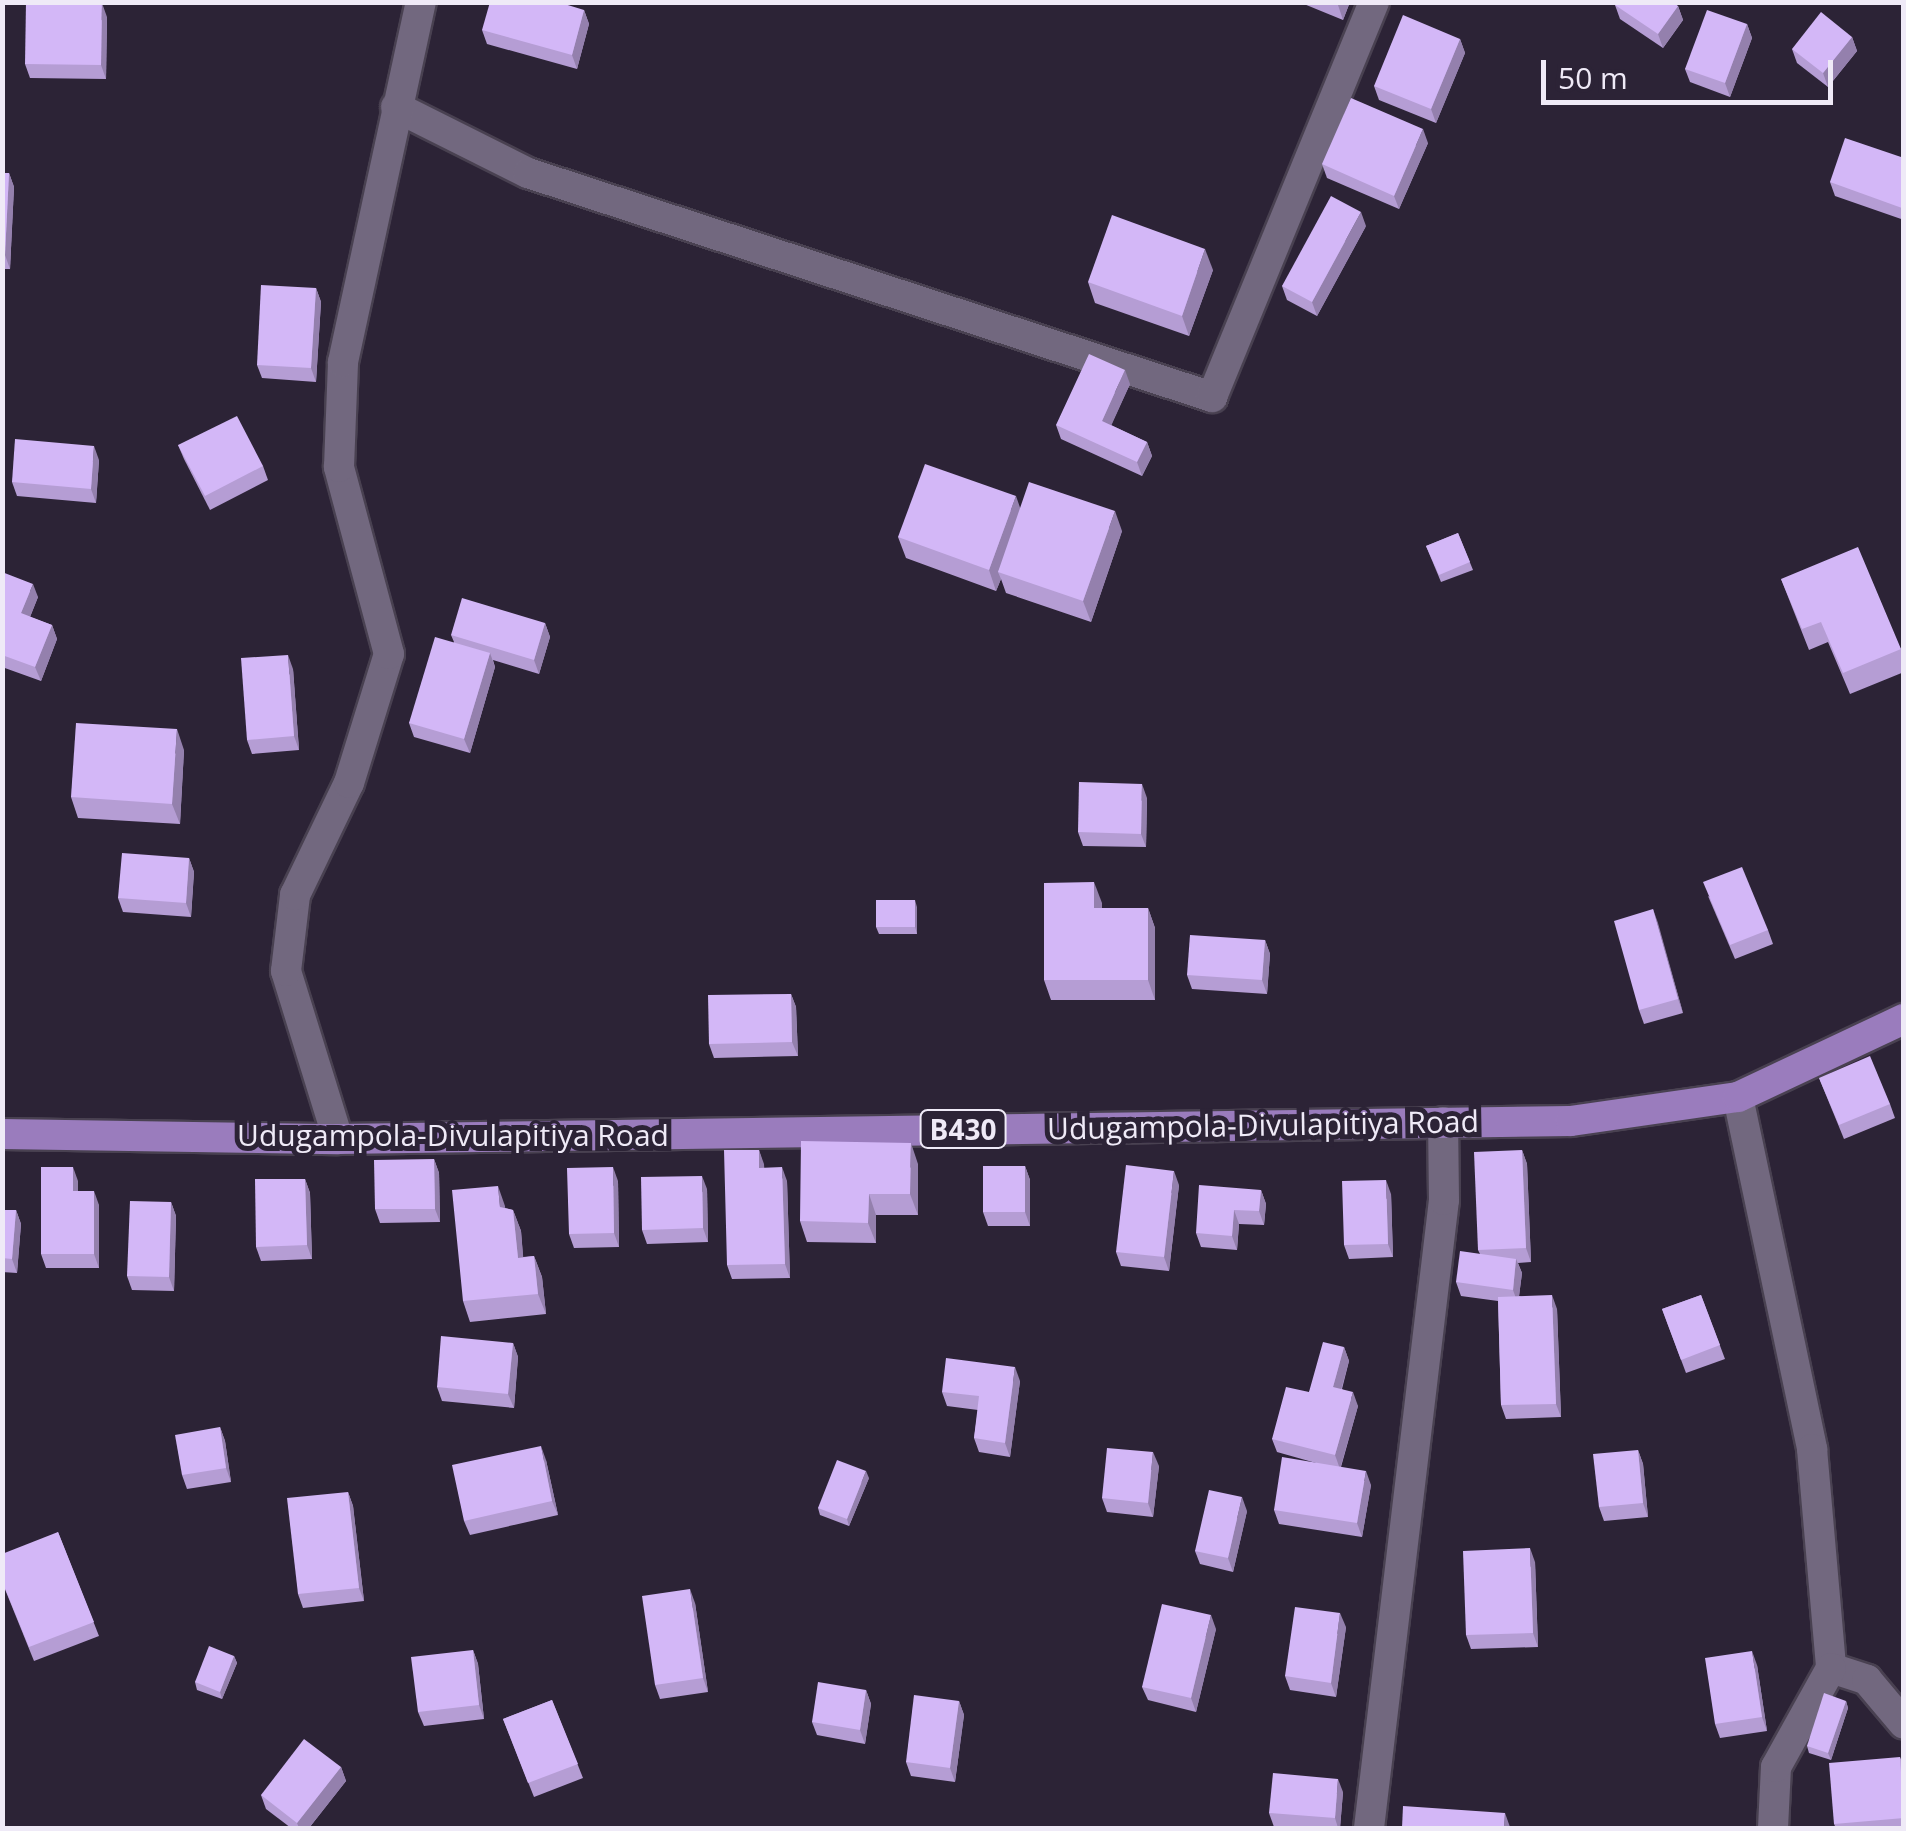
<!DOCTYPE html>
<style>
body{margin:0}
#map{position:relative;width:1906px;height:1831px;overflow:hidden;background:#2c2336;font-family:"Open Sans",sans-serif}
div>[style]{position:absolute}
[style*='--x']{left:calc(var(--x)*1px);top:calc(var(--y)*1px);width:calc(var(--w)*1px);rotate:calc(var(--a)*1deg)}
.roads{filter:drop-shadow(2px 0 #494151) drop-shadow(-2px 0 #494151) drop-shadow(0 2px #494151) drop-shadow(0 -2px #494151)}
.minor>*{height:30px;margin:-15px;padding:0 15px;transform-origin:15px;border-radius:15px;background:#72687f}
.primary>*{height:30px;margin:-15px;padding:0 15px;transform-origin:15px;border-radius:15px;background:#9a7cbd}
.wall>*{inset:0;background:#b59dd4}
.shaded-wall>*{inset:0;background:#9480ad}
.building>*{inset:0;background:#d3b7f7}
span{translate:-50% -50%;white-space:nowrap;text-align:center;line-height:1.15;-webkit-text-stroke:10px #2c2336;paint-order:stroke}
.shield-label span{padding:2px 8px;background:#2c2336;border:2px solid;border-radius:8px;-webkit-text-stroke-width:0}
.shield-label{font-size:28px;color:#efeaf7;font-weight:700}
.street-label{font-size:30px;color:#efeaf7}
.frame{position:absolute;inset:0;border:5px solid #efeaf7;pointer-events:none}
.scale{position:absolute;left:1541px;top:60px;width:292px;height:45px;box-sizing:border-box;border:5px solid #efeaf7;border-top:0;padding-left:12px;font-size:30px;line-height:35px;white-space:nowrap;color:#efeaf7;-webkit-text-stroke:8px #2c2336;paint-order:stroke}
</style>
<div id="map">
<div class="roads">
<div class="minor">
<div style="--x:396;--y:107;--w:148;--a:26.6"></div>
<div style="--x:528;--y:173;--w:720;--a:18.13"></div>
<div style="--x:1212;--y:397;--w:427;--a:-67.7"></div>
<div style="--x:1738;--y:1097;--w:360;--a:78.1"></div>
<div style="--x:1812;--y:1449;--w:220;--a:85"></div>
<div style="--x:1831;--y:1668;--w:38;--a:18"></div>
<div style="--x:1867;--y:1680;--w:57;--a:49.9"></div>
<div style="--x:338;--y:1139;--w:176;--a:-107.2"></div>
<div style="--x:286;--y:971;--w:77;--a:-83.2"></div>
<div style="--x:295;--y:895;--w:124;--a:-64.3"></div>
<div style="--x:349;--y:783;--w:135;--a:-72.8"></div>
<div style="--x:389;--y:654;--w:194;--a:-105"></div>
<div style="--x:339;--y:467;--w:105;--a:-87.8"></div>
<div style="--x:343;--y:362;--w:368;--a:-77.8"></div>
<div style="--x:1369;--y:1828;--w:632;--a:-83.19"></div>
<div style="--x:1444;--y:1200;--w:78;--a:-90.7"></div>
<div style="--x:1773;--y:1828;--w:61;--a:-87.2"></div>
<div style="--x:1776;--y:1767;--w:113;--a:-60.9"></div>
</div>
<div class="primary">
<div style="--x:2;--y:1134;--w:336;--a:0.9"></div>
<div style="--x:338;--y:1139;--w:1233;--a:-0.84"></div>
<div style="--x:1571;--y:1121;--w:169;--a:-8.2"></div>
<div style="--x:1738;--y:1097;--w:183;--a:-25.2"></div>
</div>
</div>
<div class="wall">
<div style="clip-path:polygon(1299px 2px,1350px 2px,1343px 20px)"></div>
<div style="clip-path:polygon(1615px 5px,1678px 6px,1683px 20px,1663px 48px,1620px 19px)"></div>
<div style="clip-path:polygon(584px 10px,589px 24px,577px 69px,487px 44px,482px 30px)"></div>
<div style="clip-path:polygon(107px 17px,106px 79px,30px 78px,25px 64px)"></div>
<div style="clip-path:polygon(1747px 24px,1752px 38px,1730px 97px,1690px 82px,1685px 69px)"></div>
<div style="clip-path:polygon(1852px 37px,1857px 51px,1828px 87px,1797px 63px,1792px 49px)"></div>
<div style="clip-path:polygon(1460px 39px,1465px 53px,1436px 123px,1379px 100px,1374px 86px)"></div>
<div style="clip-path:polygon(1428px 143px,1399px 209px,1327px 178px,1322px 164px)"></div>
<div style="clip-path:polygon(1904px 158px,1904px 220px,1835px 196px,1830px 182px)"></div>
<div style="clip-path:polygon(2px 173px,9px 173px,14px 187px,10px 269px,2px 269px)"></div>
<div style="clip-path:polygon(1366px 226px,1317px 316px,1287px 300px,1282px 286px)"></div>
<div style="clip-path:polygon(1213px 270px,1189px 336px,1095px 303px,1088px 282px)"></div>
<div style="clip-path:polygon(316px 288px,321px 302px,316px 382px,262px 378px,257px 365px)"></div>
<div style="clip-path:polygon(1130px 384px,1111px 425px,1147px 442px,1152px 456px,1142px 476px,1061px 439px,1056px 425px)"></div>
<div style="clip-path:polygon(178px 445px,263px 466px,268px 480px,210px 510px,184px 459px)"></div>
<div style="clip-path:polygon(99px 460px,96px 503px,17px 496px,12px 482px)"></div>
<div style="clip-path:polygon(1020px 508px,1122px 531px,1091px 622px,1006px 593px,1001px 579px,996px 591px,906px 558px,898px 537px)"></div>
<div style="clip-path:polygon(1458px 533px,1473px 570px,1441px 582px,1426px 546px)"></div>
<div style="clip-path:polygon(2px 572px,38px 597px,30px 617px,52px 625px,57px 639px,41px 681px,2px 667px)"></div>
<div style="clip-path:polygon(1781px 579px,1901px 649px,1904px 656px,1904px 672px,1850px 694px,1828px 642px,1809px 650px)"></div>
<div style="clip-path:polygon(545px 623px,550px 637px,539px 674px,493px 660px,495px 667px,470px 753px,414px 737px,409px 723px,454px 642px,451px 635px)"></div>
<div style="clip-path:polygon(293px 669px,299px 750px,252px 754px,247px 740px)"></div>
<div style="clip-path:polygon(184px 750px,180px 824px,78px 818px,71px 797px)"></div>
<div style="clip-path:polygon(1147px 798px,1146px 847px,1083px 846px,1078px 832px)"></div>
<div style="clip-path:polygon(189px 858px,194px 872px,191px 917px,123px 912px,118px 898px)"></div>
<div style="clip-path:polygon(1708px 896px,1768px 930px,1773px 944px,1735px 959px)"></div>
<div style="clip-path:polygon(1102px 903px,1102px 908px,1148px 908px,1155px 928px,1155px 1000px,1051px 1000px,1044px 980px)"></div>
<div style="clip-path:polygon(917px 907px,917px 934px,879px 934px,876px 927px)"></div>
<div style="clip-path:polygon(1653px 909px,1683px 1013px,1644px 1024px,1639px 1010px)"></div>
<div style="clip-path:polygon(1265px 940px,1270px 954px,1267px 994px,1192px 989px,1187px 975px)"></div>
<div style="clip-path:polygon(791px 994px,796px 1007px,798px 1056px,714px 1058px,709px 1044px)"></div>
<div style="clip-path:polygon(1819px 1078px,1890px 1104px,1895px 1118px,1844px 1139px)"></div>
<div style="clip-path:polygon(759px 1150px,764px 1168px,787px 1181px,790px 1278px,732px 1279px,727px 1265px)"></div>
<div style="clip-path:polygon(1522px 1150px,1527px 1164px,1531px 1262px,1518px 1263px,1522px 1273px,1519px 1296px,1557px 1309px,1561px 1417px,1506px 1419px,1501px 1405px,1498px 1301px,1461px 1296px,1456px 1282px,1480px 1254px,1478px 1250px)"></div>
<div style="clip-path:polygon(434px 1159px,439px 1173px,440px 1222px,380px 1223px,375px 1209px)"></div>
<div style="clip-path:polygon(918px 1164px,918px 1215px,876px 1215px,876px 1243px,807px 1242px,800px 1221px)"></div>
<div style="clip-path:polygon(1025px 1166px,1030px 1180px,1030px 1226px,988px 1226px,983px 1212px)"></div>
<div style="clip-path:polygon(305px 1179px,310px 1193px,312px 1259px,261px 1261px,256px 1247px)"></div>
<div style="clip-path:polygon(78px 1181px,78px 1191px,99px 1205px,99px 1268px,46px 1268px,41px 1254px)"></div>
<div style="clip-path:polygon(618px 1181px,619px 1247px,574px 1248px,569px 1234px)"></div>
<div style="clip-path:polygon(1179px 1185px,1169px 1271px,1121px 1266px,1116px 1252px)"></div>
<div style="clip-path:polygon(707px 1189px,708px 1242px,647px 1244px,642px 1230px)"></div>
<div style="clip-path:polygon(1261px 1190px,1266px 1204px,1264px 1225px,1239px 1224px,1237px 1250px,1201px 1247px,1196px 1233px)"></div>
<div style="clip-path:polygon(1391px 1194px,1393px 1257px,1349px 1259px,1344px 1245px)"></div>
<div style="clip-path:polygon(171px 1202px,176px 1216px,174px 1291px,132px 1290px,127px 1276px)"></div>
<div style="clip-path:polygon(505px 1206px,505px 1208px,513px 1210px,521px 1231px,523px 1257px,534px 1256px,542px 1277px,546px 1314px,470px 1322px,463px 1301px)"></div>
<div style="clip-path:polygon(2px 1210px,16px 1210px,21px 1224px,17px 1273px,2px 1272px)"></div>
<div style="clip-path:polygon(1701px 1295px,1725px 1359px,1686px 1373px,1662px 1309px)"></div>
<div style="clip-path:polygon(513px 1343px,518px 1357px,514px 1408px,442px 1401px,437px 1387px)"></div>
<div style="clip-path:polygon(1344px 1347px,1349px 1361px,1342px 1389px,1358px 1406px,1341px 1467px,1371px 1485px,1362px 1537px,1279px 1524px,1274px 1510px,1316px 1463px,1277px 1452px,1272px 1439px)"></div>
<div style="clip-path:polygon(1020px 1381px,1010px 1457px,979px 1452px,974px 1438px,978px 1410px,947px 1406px,942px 1392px)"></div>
<div style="clip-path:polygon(220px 1427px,225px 1441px,231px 1482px,187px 1489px,182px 1475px)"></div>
<div style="clip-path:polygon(1638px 1450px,1643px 1464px,1648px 1517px,1604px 1521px,1599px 1507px)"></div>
<div style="clip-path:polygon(546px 1460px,558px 1515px,470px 1535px,464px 1521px)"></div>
<div style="clip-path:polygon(1159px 1466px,1153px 1517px,1107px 1512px,1102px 1498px)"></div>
<div style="clip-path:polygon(869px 1478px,849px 1526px,820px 1515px,818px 1508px)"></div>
<div style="clip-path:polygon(348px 1492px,353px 1506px,364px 1601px,303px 1608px,298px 1594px)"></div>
<div style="clip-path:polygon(1247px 1511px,1233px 1572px,1200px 1564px,1195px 1551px)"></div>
<div style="clip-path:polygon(58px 1532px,99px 1636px,34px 1661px,2px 1582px)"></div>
<div style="clip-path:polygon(1535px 1562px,1538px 1647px,1471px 1649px,1466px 1635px)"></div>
<div style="clip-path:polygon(695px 1603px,708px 1692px,660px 1699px,655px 1685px)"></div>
<div style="clip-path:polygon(1346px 1627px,1336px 1697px,1290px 1690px,1285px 1676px)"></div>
<div style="clip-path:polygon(1216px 1629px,1196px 1712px,1148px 1700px,1142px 1687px)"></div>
<div style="clip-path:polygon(473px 1650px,478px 1664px,484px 1719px,424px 1726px,418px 1712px)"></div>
<div style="clip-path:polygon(234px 1656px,237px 1663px,222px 1699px,197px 1690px,195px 1682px)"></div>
<div style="clip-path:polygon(1757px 1665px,1767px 1731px,1720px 1738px,1715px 1724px)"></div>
<div style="clip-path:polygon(866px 1690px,871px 1704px,865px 1744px,817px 1735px,812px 1722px)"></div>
<div style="clip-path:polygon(552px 1700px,583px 1778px,534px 1797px,503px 1719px)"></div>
<div style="clip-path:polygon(959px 1701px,964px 1715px,955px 1782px,911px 1776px,906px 1762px)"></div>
<div style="clip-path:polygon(1846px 1701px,1848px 1708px,1831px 1760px,1809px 1753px,1807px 1746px)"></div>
<div style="clip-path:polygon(1900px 1757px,1904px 1766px,1904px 1828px,1836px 1828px,1834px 1824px)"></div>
<div style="clip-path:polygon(341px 1767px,346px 1781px,309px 1828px,291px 1828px,266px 1809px,261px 1795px)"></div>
<div style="clip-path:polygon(1343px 1792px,1340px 1828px,1274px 1827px,1269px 1813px)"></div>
</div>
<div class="shaded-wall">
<div style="clip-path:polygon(1337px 2px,1350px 2px,1343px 20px)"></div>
<div style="clip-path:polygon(102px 3px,107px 17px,106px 79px,101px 65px)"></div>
<div style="clip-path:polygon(1678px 6px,1683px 20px,1663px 48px,1658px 34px)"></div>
<div style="clip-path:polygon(584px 10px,589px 24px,577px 69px,572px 55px)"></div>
<div style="clip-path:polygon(1747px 24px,1752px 38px,1730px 97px,1725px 83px)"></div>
<div style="clip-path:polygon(1852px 37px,1857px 51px,1828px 87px,1823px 73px)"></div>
<div style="clip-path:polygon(1460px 39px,1465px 53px,1436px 123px,1431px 109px)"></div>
<div style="clip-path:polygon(1423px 129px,1428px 143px,1399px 209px,1394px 196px)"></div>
<div style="clip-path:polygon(9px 173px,14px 187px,10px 269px,5px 255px)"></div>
<div style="clip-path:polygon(1361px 212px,1366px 226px,1317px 316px,1312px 302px)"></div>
<div style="clip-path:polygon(1205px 249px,1213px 270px,1189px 336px,1182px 316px)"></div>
<div style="clip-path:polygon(316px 288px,321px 302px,316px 382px,311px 368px)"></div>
<div style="clip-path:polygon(1125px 370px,1130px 384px,1107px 435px,1102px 421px)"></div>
<div style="clip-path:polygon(1147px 442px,1152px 456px,1142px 476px,1137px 462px)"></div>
<div style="clip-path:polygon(94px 446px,99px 460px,96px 503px,91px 489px)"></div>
<div style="clip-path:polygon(1016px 496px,1023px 516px,998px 572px,1001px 579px,996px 591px,989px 570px)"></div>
<div style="clip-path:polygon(1115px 511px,1122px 531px,1091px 622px,1083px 601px)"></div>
<div style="clip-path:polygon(33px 584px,38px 597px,26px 627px,21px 613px)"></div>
<div style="clip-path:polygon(545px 623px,550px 637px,539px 674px,534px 660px)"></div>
<div style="clip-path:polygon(52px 625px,57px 639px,41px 681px,35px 667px)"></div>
<div style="clip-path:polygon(490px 653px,495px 667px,470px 753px,464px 739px)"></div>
<div style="clip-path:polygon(288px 655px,293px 669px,299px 750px,294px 736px)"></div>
<div style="clip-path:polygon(177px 729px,184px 750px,180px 824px,172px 804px)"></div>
<div style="clip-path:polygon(1142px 784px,1147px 798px,1146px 847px,1141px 834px)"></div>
<div style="clip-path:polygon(189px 858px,194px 872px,191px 917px,186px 903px)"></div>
<div style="clip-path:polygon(1094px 882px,1102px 903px,1102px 928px,1094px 908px)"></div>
<div style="clip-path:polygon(915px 900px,917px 907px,917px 934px,915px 927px)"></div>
<div style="clip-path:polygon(1148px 908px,1155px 928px,1155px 1000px,1148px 980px)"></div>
<div style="clip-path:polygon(1653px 909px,1658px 923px,1683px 1013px,1678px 999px)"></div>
<div style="clip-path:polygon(1265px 940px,1270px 954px,1267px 994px,1262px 980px)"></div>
<div style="clip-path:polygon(791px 994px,796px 1007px,798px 1056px,792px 1042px)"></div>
<div style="clip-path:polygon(911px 1143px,918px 1164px,918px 1215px,910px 1194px)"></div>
<div style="clip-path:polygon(759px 1150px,764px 1164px,765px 1182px,759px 1168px)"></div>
<div style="clip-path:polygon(1522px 1150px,1527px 1164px,1531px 1262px,1526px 1248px)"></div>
<div style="clip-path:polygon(434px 1159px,439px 1173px,440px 1222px,435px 1209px)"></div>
<div style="clip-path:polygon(1025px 1166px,1030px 1180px,1030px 1226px,1025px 1212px)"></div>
<div style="clip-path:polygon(73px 1167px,78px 1181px,78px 1205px,73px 1191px)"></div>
<div style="clip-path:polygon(613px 1167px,618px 1181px,619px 1247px,614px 1233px)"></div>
<div style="clip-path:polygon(782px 1167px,787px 1181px,790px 1278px,785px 1264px)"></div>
<div style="clip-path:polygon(1174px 1171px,1179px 1185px,1169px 1271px,1164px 1257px)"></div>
<div style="clip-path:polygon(702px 1176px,707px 1189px,708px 1242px,703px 1228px)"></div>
<div style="clip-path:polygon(305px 1179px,310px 1193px,312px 1259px,307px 1245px)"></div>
<div style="clip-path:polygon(1386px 1180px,1391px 1194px,1393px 1257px,1388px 1244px)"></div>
<div style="clip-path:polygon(498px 1186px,505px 1206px,507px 1228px,500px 1207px)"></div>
<div style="clip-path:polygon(1261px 1190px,1266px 1204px,1264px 1225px,1259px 1211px)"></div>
<div style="clip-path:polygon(94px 1191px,99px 1205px,99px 1268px,94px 1254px)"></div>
<div style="clip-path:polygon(869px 1194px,876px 1215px,876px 1243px,868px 1223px)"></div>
<div style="clip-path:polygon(171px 1202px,176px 1216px,174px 1291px,169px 1277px)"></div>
<div style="clip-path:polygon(16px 1210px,21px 1224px,17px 1273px,12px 1259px)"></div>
<div style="clip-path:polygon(513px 1210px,521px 1231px,525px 1278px,518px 1258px)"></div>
<div style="clip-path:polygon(1234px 1210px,1239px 1224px,1237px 1250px,1232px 1236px)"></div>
<div style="clip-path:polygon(534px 1256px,542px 1277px,546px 1314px,538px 1294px)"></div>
<div style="clip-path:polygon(1516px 1259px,1522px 1273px,1518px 1304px,1513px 1290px)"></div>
<div style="clip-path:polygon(1552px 1295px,1557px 1309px,1561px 1417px,1556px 1404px)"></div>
<div style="clip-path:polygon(513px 1343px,518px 1357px,514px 1408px,508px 1394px)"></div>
<div style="clip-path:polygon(1344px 1347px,1349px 1361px,1338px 1401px,1333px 1387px)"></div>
<div style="clip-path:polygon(1015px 1367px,1020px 1381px,1010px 1457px,1005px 1443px)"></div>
<div style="clip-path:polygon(1353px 1392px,1358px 1406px,1340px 1469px,1335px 1455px)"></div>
<div style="clip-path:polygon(220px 1427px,225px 1441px,231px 1482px,226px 1468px)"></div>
<div style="clip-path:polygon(541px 1446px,546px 1460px,558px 1515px,552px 1501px)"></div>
<div style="clip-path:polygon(1638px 1450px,1643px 1464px,1648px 1517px,1643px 1503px)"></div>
<div style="clip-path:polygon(1153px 1452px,1159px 1466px,1153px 1517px,1148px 1503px)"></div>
<div style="clip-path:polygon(866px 1471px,869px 1478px,849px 1526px,847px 1519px)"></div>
<div style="clip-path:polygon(1366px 1471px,1371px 1485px,1362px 1537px,1357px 1523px)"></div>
<div style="clip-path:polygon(348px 1492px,353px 1506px,364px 1601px,359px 1588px)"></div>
<div style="clip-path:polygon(1242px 1497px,1247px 1511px,1233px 1572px,1228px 1558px)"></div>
<div style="clip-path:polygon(1530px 1548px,1535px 1562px,1538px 1647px,1533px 1633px)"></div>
<div style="clip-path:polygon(690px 1589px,695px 1603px,708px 1692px,703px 1678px)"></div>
<div style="clip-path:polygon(1340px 1613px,1346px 1627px,1336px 1697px,1331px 1683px)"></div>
<div style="clip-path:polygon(1211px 1615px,1216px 1629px,1196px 1712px,1191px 1698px)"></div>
<div style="clip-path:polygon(473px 1650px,478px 1664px,484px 1719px,479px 1705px)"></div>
<div style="clip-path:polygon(1752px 1651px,1757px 1665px,1767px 1731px,1762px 1717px)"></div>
<div style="clip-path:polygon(234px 1656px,237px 1663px,222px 1699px,220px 1692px)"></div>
<div style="clip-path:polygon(866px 1690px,871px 1704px,865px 1744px,860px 1730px)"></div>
<div style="clip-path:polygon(959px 1701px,964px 1715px,955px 1782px,950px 1768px)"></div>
<div style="clip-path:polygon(1846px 1701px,1848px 1708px,1831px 1760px,1828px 1753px)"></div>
<div style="clip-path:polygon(341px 1767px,346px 1781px,309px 1828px,299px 1828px,297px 1823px)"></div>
<div style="clip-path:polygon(1338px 1779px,1343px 1792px,1340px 1828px,1338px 1828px,1335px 1818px)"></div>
<div style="clip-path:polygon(1505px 1813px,1510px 1827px,1510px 1828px,1504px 1828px)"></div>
</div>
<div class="building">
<div style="clip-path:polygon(26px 2px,102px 3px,101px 65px,25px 64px)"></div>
<div style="clip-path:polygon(490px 2px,558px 2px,584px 10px,572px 55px,482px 30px)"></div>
<div style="clip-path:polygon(1617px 2px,1673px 2px,1678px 6px,1658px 34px,1615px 5px)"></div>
<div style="clip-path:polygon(1707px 10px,1747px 24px,1725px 83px,1685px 69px)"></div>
<div style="clip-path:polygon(1821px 12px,1852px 37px,1823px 73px,1792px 49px)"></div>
<div style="clip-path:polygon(1403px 15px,1460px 39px,1431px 109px,1374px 86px)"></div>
<div style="clip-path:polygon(1351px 98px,1423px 129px,1394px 196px,1322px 164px)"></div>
<div style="clip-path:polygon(1845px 138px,1904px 158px,1904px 204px,1902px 208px,1830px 182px)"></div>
<div style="clip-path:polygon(2px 173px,9px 173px,5px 255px,2px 255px)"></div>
<div style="clip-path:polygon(1331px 196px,1361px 212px,1312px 302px,1282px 286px)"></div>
<div style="clip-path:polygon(1112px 215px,1205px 249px,1182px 316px,1088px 282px)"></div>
<div style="clip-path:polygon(261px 285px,316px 288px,311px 368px,257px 365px)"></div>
<div style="clip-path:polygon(1089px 354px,1125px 370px,1102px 421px,1147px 442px,1137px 462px,1056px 425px)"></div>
<div style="clip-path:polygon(237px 416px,263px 466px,205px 496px,178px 445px)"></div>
<div style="clip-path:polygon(15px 439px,94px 446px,91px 489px,12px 482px)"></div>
<div style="clip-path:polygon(925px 464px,1016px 496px,989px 570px,898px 537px)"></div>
<div style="clip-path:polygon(1029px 482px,1115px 511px,1083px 601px,998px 572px)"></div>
<div style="clip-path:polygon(1458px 533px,1470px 562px,1439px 575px,1426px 546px)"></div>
<div style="clip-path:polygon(1858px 547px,1901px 649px,1843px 673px,1821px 622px,1802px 629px,1781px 579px)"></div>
<div style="clip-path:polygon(2px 572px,33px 584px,21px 613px,52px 625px,35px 667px,2px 655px)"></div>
<div style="clip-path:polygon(462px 598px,545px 623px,534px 660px,451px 635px)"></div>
<div style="clip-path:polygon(435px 637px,490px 653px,464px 739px,409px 723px)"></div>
<div style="clip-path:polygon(288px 655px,294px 736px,247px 740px,241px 658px)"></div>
<div style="clip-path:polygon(76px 723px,177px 729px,172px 804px,71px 797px)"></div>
<div style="clip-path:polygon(1079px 782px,1142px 784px,1141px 834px,1078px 832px)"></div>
<div style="clip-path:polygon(122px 853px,189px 858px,186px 903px,118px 898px)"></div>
<div style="clip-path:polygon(1742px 867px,1768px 930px,1730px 945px,1703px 882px)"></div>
<div style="clip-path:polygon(1094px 882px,1094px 908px,1148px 908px,1148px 980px,1044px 980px,1044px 883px)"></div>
<div style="clip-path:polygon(876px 900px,915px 900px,915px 927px,876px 927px)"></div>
<div style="clip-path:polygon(1653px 909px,1678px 999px,1639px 1010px,1614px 921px)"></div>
<div style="clip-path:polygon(1190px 935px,1265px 940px,1262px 980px,1187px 975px)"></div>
<div style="clip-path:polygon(791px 994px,792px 1042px,709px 1044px,708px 995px)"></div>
<div style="clip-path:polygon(1870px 1056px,1890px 1104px,1839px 1125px,1819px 1078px)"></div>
<div style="clip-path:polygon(801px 1141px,911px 1143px,910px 1194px,869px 1194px,868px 1223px,800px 1221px)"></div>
<div style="clip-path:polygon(724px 1150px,759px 1150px,759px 1168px,782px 1167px,785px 1264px,727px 1265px)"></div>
<div style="clip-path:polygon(1522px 1150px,1526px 1248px,1478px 1250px,1474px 1152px)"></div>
<div style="clip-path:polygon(434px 1159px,435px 1209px,375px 1209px,374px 1160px)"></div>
<div style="clip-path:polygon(1126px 1165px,1174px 1171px,1164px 1257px,1116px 1252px)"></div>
<div style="clip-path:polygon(983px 1166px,1025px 1166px,1025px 1212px,983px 1212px)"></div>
<div style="clip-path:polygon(41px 1167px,73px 1167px,73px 1191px,94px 1191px,94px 1254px,41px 1254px)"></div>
<div style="clip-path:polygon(613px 1167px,614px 1233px,569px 1234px,567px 1168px)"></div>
<div style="clip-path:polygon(702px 1176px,703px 1228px,642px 1230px,641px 1177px)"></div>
<div style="clip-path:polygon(255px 1179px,305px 1179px,307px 1245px,256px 1247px)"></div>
<div style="clip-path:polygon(1386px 1180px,1388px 1244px,1344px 1245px,1342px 1181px)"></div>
<div style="clip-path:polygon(1199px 1185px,1261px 1190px,1259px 1211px,1234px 1210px,1232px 1236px,1196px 1233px)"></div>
<div style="clip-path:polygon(498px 1186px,500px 1207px,513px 1210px,518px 1258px,534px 1256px,538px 1294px,463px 1301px,452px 1190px)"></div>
<div style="clip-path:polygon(130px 1201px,171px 1202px,169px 1277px,127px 1276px)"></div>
<div style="clip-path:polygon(2px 1210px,16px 1210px,12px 1259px,2px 1258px)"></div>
<div style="clip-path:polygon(1460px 1251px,1516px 1259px,1513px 1290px,1456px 1282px)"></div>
<div style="clip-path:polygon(1552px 1295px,1556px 1404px,1501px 1405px,1498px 1297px)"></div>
<div style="clip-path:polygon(1701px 1295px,1720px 1345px,1681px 1360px,1662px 1309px)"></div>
<div style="clip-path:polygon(441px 1336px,513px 1343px,508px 1394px,437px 1387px)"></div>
<div style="clip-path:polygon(1323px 1342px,1344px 1347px,1333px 1387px,1353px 1392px,1335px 1455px,1272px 1439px,1286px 1387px,1309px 1392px)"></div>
<div style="clip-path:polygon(946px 1358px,1015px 1367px,1005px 1443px,974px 1438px,979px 1396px,942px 1392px)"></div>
<div style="clip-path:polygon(220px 1427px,226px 1468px,182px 1475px,175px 1435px)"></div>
<div style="clip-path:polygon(541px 1446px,552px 1501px,464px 1521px,452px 1465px)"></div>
<div style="clip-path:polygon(1107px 1448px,1153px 1452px,1148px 1503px,1102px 1498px)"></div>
<div style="clip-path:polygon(1638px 1450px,1643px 1503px,1599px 1507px,1593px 1454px)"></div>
<div style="clip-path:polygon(1282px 1457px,1366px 1471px,1357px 1523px,1274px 1510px)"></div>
<div style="clip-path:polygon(837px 1460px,866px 1471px,847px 1519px,818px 1508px)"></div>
<div style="clip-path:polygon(1209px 1490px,1242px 1497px,1228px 1558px,1195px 1551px)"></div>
<div style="clip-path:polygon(348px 1492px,359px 1588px,298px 1594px,287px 1498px)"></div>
<div style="clip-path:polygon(58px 1532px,94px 1622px,29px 1647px,2px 1581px,2px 1554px)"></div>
<div style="clip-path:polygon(1530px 1548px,1533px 1633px,1466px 1635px,1463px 1551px)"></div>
<div style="clip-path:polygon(690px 1589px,703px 1678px,655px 1685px,642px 1596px)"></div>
<div style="clip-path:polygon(1162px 1604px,1211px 1615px,1191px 1698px,1142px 1687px)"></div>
<div style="clip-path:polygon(1295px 1607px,1340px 1613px,1331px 1683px,1285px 1676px)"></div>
<div style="clip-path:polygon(209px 1646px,234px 1656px,220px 1692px,195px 1682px)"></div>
<div style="clip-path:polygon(473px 1650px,479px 1705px,418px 1712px,411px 1657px)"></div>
<div style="clip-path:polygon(1752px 1651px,1762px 1717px,1715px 1724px,1705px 1658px)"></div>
<div style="clip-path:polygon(818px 1682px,866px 1690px,860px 1730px,812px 1722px)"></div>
<div style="clip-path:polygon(1824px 1693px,1846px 1701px,1828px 1753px,1807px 1746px)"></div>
<div style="clip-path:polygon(914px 1695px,959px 1701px,950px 1768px,906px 1762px)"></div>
<div style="clip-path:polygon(552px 1700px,578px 1764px,528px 1783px,503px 1719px)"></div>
<div style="clip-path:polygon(304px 1739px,341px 1767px,297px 1823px,261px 1795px)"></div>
<div style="clip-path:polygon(1900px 1757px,1904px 1818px,1834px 1824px,1829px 1763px)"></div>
<div style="clip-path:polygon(1273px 1773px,1338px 1779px,1335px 1818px,1269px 1813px)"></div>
<div style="clip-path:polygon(1403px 1806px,1505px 1813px,1504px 1828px,1402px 1828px)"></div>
</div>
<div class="shield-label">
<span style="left:963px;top:1129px">B430</span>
</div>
<div class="street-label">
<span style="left:1263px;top:1125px;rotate:-1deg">Udugampola-Divulapitiya Road</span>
<span style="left:453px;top:1135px">Udugampola-Divulapitiya Road</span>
</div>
<div class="frame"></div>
<div class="scale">50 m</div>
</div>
